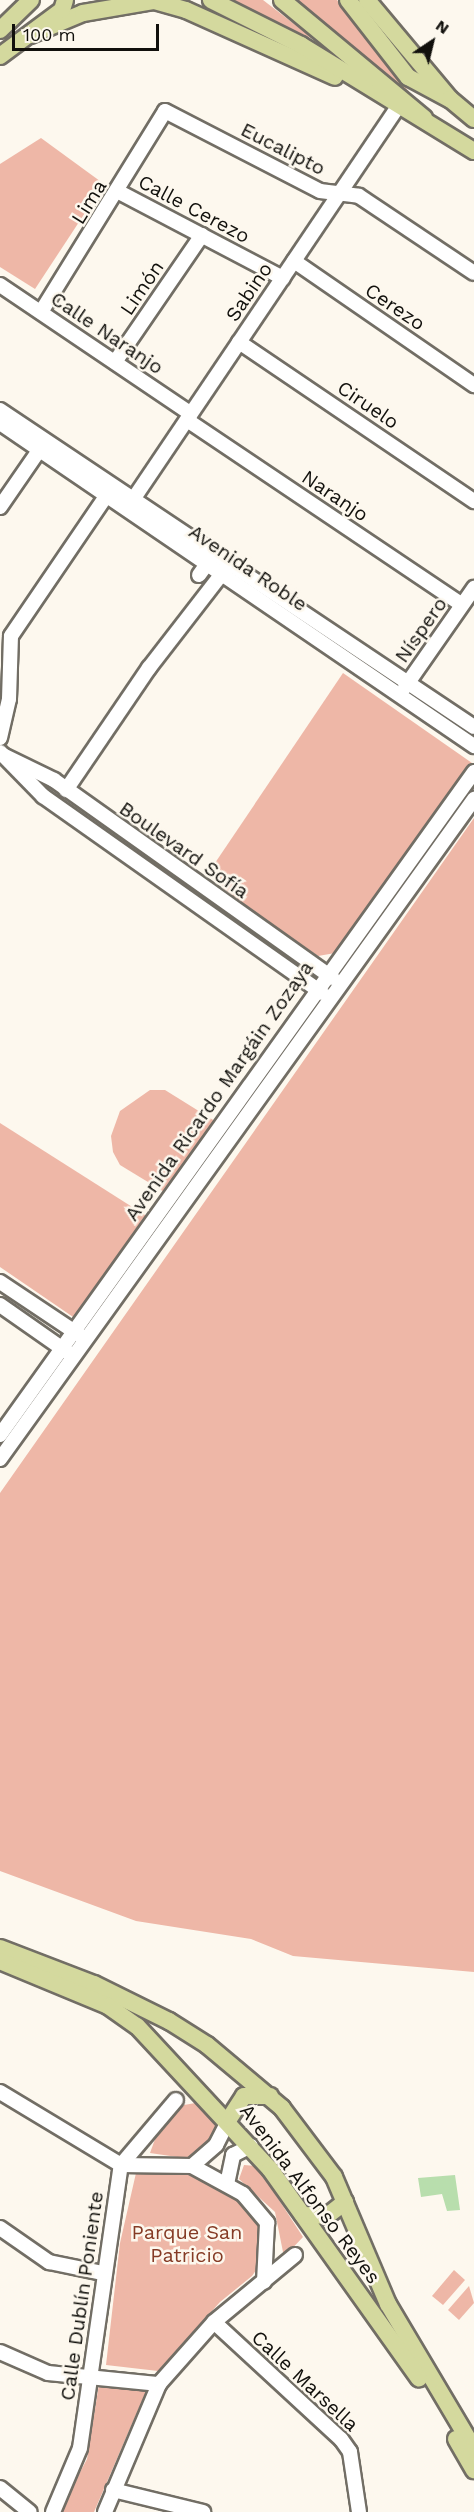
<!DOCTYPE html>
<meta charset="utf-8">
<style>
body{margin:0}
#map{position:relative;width:474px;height:2512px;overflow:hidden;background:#fdf8ee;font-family:"Work Sans",sans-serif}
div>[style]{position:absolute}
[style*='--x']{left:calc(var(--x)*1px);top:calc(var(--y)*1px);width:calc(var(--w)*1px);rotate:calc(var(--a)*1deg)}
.green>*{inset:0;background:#eeb7a7}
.water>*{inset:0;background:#b8dead}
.roads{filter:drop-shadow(2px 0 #726e65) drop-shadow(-2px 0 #726e65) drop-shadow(0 2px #726e65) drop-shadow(0 -2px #726e65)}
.minor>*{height:14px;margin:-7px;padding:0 7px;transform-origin:7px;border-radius:7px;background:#fff}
.major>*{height:16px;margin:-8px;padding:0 8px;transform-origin:8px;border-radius:8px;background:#d4d99e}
span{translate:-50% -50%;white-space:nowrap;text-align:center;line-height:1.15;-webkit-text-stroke:5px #fdf8ee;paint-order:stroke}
.street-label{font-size:20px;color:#11100c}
.park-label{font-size:20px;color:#853b25}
.north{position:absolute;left:402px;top:12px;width:60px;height:60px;-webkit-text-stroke:4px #fdf8ee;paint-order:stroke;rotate:35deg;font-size:16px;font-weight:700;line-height:24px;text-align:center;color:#11100c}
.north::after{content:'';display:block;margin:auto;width:21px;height:27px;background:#11100c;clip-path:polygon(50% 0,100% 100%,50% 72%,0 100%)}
.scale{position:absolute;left:12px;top:24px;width:147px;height:27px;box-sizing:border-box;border:3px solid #11100c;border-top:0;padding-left:8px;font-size:18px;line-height:21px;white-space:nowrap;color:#11100c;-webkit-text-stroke:4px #fdf8ee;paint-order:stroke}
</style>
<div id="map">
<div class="green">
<div style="clip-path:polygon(228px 0,263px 0,315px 40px,240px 6px)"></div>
<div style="clip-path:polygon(293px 0,337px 0,410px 93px,362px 56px)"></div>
<div style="clip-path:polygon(41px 138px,104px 184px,35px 289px,0 267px,0 164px)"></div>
<div style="clip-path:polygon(343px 673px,472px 763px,341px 952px,318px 956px,224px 891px,215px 863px)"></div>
<div style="clip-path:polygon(474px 818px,474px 1972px,293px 1956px,251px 1939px,136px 1921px,0 1871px,0 1493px)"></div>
<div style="clip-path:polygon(150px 1090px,165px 1090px,218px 1123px,166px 1193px,120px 1165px,113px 1152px,111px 1136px,120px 1111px)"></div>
<div style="clip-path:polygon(0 1123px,148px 1217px,79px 1321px,0 1267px)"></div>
<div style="clip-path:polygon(201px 2102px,221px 2124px,208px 2149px,191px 2159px,150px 2153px,158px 2131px,184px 2105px)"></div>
<div style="clip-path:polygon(244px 2165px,257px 2166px,303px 2237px,284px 2257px,275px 2212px,239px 2179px)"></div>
<div style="clip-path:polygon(136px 2173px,195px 2174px,245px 2203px,261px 2222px,263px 2260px,252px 2276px,220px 2302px,158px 2371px,106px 2365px,120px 2243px)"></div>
<div style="clip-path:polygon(454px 2270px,465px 2280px,443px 2305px,432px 2296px)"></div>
<div style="clip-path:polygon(469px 2286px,474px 2303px,459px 2320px,448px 2310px)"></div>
<div style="clip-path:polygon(99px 2384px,147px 2389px,94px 2512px,59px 2512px,87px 2459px)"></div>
</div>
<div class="water">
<div style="clip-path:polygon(455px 2175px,460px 2210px,447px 2211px,442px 2194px,421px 2197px,418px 2178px)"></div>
</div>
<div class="roads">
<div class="minor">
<div style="--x:119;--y:192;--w:185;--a:27.7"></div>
<div style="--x:294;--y:261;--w:219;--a:34.6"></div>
<div style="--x:0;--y:285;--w:230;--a:34"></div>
<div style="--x:41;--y:312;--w:236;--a:-58.3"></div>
<div style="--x:165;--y:111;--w:174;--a:27.3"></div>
<div style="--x:320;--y:191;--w:39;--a:7"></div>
<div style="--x:359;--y:196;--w:138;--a:33.8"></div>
<div style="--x:239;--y:342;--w:284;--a:34.1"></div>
<div style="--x:115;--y:362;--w:154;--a:-55.6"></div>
<div style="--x:0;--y:410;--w:570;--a:33.77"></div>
<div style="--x:187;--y:420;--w:331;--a:33.9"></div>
<div style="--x:0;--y:423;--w:574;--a:34.27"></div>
<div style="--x:134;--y:498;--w:470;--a:-56"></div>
<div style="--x:0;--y:507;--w:70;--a:-55.4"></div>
<div style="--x:199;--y:575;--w:22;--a:-54"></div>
<div style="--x:405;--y:687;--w:121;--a:-55.1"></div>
<div style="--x:0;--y:738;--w:40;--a:-77"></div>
<div style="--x:9;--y:699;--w:63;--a:-88.2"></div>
<div style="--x:11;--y:636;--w:171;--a:-55.8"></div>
<div style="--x:0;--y:752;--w:62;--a:45.7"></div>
<div style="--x:43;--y:796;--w:342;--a:35.2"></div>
<div style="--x:3;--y:755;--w:57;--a:26.1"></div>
<div style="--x:54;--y:780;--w:342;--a:35.4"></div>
<div style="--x:66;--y:790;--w:148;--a:-55.8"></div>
<div style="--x:149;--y:668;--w:128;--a:-52.3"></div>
<div style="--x:0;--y:1282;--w:97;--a:33.7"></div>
<div style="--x:0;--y:1305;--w:82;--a:35"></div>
<div style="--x:0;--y:1435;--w:815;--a:-54.44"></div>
<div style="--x:0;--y:1459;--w:813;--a:-54.31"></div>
<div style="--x:0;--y:2092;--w:141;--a:31.1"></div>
<div style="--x:121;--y:2165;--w:71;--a:0.8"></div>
<div style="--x:192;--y:2166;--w:58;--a:28.8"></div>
<div style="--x:243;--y:2194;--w:38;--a:50"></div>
<div style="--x:267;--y:2223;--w:59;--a:92.9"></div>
<div style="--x:192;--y:2166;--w:32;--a:-41"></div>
<div style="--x:216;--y:2145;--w:29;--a:-63"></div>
<div style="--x:227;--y:2184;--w:30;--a:-78"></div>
<div style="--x:233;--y:2155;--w:20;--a:-27"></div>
<div style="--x:0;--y:2228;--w:60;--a:34.8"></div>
<div style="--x:49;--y:2262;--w:54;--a:11.7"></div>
<div style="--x:214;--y:2322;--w:173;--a:42.7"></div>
<div style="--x:341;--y:2439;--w:16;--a:55"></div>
<div style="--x:350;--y:2452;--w:61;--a:81.5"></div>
<div style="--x:0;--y:2352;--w:52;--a:23.6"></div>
<div style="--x:48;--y:2373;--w:112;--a:5.7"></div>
<div style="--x:0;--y:2488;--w:38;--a:39"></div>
<div style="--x:113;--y:2490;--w:93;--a:13.7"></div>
<div style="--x:53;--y:2512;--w:69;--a:-67.1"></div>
<div style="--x:80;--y:2448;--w:286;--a:-81.8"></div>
<div style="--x:121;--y:2165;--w:85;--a:-49.8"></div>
<div style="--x:105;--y:2512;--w:139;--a:-67.1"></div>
<div style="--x:159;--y:2384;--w:83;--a:-48.4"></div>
<div style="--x:214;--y:2322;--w:105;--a:-39.6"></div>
</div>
<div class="major">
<div style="--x:151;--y:0;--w:36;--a:16"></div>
<div style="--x:186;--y:10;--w:163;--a:24.2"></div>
<div style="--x:211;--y:0;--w:101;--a:26.6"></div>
<div style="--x:301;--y:45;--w:203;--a:31.5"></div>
<div style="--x:282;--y:0;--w:185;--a:39.7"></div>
<div style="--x:348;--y:0;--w:98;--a:52.1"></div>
<div style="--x:408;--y:77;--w:47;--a:28.2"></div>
<div style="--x:367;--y:0;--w:129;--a:50"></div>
<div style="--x:450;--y:99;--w:31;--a:40"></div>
<div style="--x:0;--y:30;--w:43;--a:-44.1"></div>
<div style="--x:30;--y:35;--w:57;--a:-22.5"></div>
<div style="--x:83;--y:13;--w:71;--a:-9.7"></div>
<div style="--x:0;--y:56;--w:77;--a:-36.6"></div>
<div style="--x:62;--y:10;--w:10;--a:-73"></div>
<div style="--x:0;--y:1948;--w:101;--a:21"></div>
<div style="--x:94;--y:1984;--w:84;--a:26.3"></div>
<div style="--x:169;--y:2021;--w:45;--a:32.3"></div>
<div style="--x:207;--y:2045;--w:98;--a:40"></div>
<div style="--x:282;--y:2108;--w:86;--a:53"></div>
<div style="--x:334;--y:2177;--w:138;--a:67"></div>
<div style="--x:388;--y:2304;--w:169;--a:59.3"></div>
<div style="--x:0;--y:1961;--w:117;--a:22.6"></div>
<div style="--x:108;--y:2006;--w:35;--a:35"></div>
<div style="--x:137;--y:2026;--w:195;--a:47.1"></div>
<div style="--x:270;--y:2169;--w:257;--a:54.6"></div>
<div style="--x:229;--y:2119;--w:27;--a:-57"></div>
<div style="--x:244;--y:2096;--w:26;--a:0"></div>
<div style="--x:303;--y:2215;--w:24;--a:2"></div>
<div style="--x:327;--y:2216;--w:23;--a:-38"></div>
<div style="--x:456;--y:2439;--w:36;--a:60"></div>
</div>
</div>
<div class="street-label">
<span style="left:283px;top:149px;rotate:27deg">Eucalipto</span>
<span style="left:89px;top:202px;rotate:-58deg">Lima</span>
<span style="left:194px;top:209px;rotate:28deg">Calle Cerezo</span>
<span style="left:142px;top:288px;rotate:-56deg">Limón</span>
<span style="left:249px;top:292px;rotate:-56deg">Sabino</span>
<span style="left:395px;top:307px;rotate:34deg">Cerezo</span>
<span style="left:107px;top:333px;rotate:34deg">Calle Naranjo</span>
<span style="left:368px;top:405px;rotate:34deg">Ciruelo</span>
<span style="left:335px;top:496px;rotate:34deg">Naranjo</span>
<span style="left:248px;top:568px;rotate:34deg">Avenida Roble</span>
<span style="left:421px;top:630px;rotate:-55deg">Níspero</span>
<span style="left:184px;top:850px;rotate:35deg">Boulevard Sofía</span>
<span style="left:219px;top:1091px;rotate:-55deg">Avenida Ricardo Margáin Zozaya</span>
<span style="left:310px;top:2194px;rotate:53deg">Avenida Alfonso Reyes</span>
<span style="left:82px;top:2296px;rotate:-82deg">Calle Dublín Poniente</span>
<span style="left:305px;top:2381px;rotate:43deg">Calle Marsella</span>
</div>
<div class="park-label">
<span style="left:187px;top:2244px">Parque San<br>Patricio</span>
</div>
<div class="north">N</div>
<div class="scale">100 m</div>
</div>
